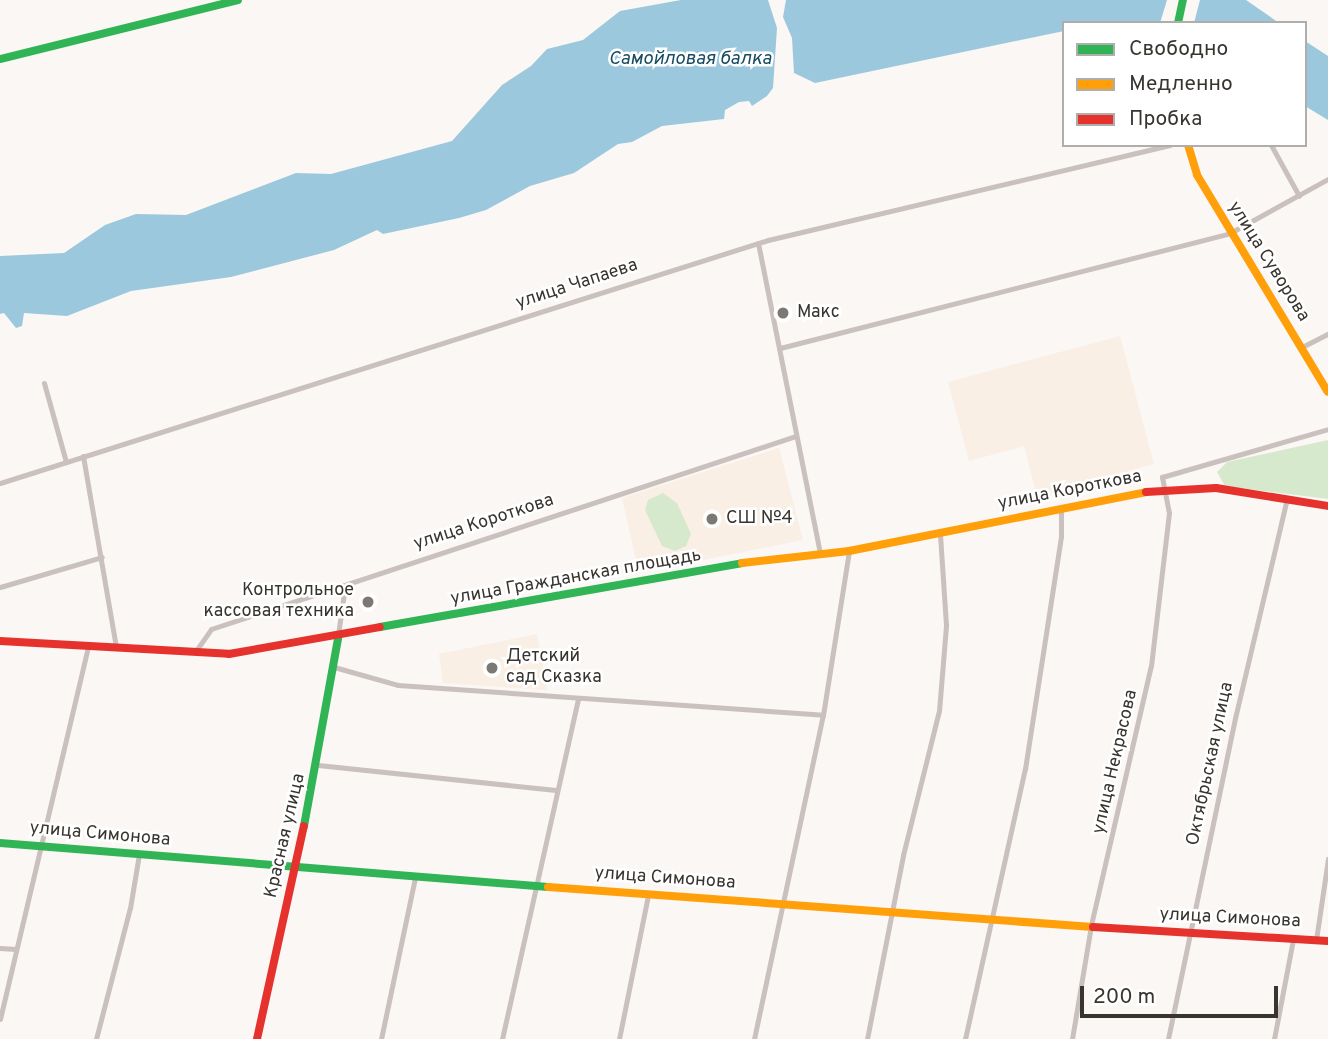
<!DOCTYPE html>
<meta charset="utf-8">
<style>
body{margin:0}
#map{position:relative;width:1328px;height:1039px;overflow:hidden;background:#faf7f4;font-family:Overpass,sans-serif}
div>[style]{position:absolute}
[style*='--x']{left:calc(var(--x)*1px);top:calc(var(--y)*1px);width:calc(var(--w)*1px);rotate:calc(var(--a)*1deg)}
.built>*{inset:0;background:#f9efe4}
.green>*{inset:0;background:#d7e9cc}
.water>*{inset:0;background:#9cc8de}
.street>*{height:5px;margin:-2.5px;padding:0 2.5px;transform-origin:2.5px;border-radius:2.5px;background:#cac0be}
.fast>*{height:8px;margin:-4px;padding:0 4px;transform-origin:4px;border-radius:4px;background:#30b455}
.slow>*{height:8px;margin:-4px;padding:0 4px;transform-origin:4px;border-radius:4px;background:#ff9f0a}
.jam>*{height:8px;margin:-4px;padding:0 4px;transform-origin:4px;border-radius:4px;background:#e5322d}
.dots>*{width:19px;height:19px;translate:-50% -50%;box-sizing:border-box;border:4px solid #fff;border-radius:50%}
span{translate:-50% -50%;white-space:nowrap;text-align:center;line-height:1.15;-webkit-text-stroke:5px #fff;paint-order:stroke}
.street-label{font-size:18px;color:#38342f}
.poi-label{font-size:18px;color:#38342f}
.left{translate:0 -50%;text-align:left}
.right{translate:-100% -50%;text-align:right}
.water-label{font-size:19px;color:#174c63;font-style:italic}
.legend{position:absolute;left:1062px;top:21px;width:245px;height:126px;box-sizing:border-box;background:#fff;border:2px solid #afaeac;margin:0;padding:9px 12px;list-style:none;font-size:21px;color:#38342f}
.legend li{display:flex;align-items:center;gap:14px;height:35px}
.legend b{width:35px;border:2px solid #afaeac}
.scale{position:absolute;left:1080px;top:986px;width:198px;height:32px;box-sizing:border-box;border:4px solid #38342f;border-top:0;padding-left:9px;font-size:21px;line-height:24px;white-space:nowrap;color:#38342f;-webkit-text-stroke:5px #fff;paint-order:stroke}
</style>
<div id="map">
<div class="built">
<div style="clip-path:polygon(1120px 336px,1154px 464px,1037px 496px,1024px 446px,969px 461px,948px 382px)"></div>
<div style="clip-path:polygon(779px 448px,803px 540px,639px 573px,622px 498px)"></div>
<div style="clip-path:polygon(537px 634px,547px 690px,443px 683px,439px 654px)"></div>
</div>
<div class="green">
<div style="clip-path:polygon(1328px 440px,1328px 499px,1225px 486px,1217px 472px,1227px 462px)"></div>
<div style="clip-path:polygon(663px 493px,677px 503px,691px 534px,686px 546px,675px 551px,662px 546px,645px 510px,648px 500px)"></div>
</div>
<div class="water">
<div style="clip-path:polygon(681px 0,768px 0,777px 28px,773px 88px,767px 96px,752px 106px,749px 101px,739px 102px,725px 110px,724px 119px,662px 126px,632px 142px,618px 144px,574px 173px,530px 186px,486px 210px,459px 218px,383px 234px,377px 230px,334px 250px,231px 277px,131px 291px,67px 316px,24px 313px,22px 326px,16px 328px,4px 313px,0 314px,0 256px,64px 253px,105px 225px,136px 214px,186px 215px,296px 173px,331px 174px,452px 141px,502px 85px,531px 66px,547px 49px,583px 40px,620px 11px)"></div>
<div style="clip-path:polygon(786px 0,1167px 0,1160px 23px,1064px 23px,1064px 31px,815px 83px,794px 73px,792px 38px,783px 17px)"></div>
<div style="clip-path:polygon(1200px 0,1246px 0,1279px 23px,1194px 23px)"></div>
<div style="clip-path:polygon(1305px 41px,1328px 56px,1328px 120px,1305px 106px)"></div>
</div>
<div class="street">
<div style="--x:1271;--y:145;--w:58;--a:61.2"></div>
<div style="--x:758;--y:243;--w:317;--a:78.7"></div>
<div style="--x:1302;--y:347;--w:29;--a:-27"></div>
<div style="--x:780;--y:348;--w:464;--a:-14.3"></div>
<div style="--x:1230;--y:233;--w:112;--a:-28.9"></div>
<div style="--x:44;--y:383;--w:82;--a:74.4"></div>
<div style="--x:83;--y:456;--w:195;--a:80.2"></div>
<div style="--x:0;--y:483;--w:806;--a:-17.56"></div>
<div style="--x:768;--y:240;--w:413;--a:-13.3"></div>
<div style="--x:0;--y:587;--w:106;--a:-16.4"></div>
<div style="--x:338;--y:635;--w:49;--a:-81.9"></div>
<div style="--x:195;--y:652;--w:28;--a:-55"></div>
<div style="--x:211;--y:629;--w:616;--a:-18.26"></div>
<div style="--x:334;--y:667;--w:66;--a:15.7"></div>
<div style="--x:398;--y:685;--w:426;--a:4"></div>
<div style="--x:318;--y:765;--w:239;--a:6"></div>
<div style="--x:1316;--y:940;--w:82;--a:-81.6"></div>
<div style="--x:0;--y:948;--w:16;--a:4"></div>
<div style="--x:0;--y:1019;--w:382;--a:-76.7"></div>
<div style="--x:96;--y:1039;--w:135;--a:-75.5"></div>
<div style="--x:130;--y:908;--w:55;--a:-80.5"></div>
<div style="--x:381;--y:1039;--w:166;--a:-78.1"></div>
<div style="--x:502;--y:1039;--w:349;--a:-77.4"></div>
<div style="--x:619;--y:1039;--w:147;--a:-78.6"></div>
<div style="--x:754;--y:1039;--w:331;--a:-78"></div>
<div style="--x:823;--y:715;--w:166;--a:-81"></div>
<div style="--x:867;--y:1039;--w:187;--a:-78.9"></div>
<div style="--x:903;--y:855;--w:148;--a:-76"></div>
<div style="--x:939;--y:711;--w:86;--a:-85.3"></div>
<div style="--x:946;--y:625;--w:91;--a:-93.8"></div>
<div style="--x:965;--y:1039;--w:277;--a:-77.5"></div>
<div style="--x:1025;--y:769;--w:236;--a:-81.2"></div>
<div style="--x:1061;--y:536;--w:28;--a:-90"></div>
<div style="--x:1072;--y:1039;--w:116;--a:-80.5"></div>
<div style="--x:1091;--y:925;--w:266;--a:-77"></div>
<div style="--x:1151;--y:666;--w:154;--a:-83.3"></div>
<div style="--x:1169;--y:513;--w:37;--a:-101"></div>
<div style="--x:1162;--y:477;--w:173;--a:-16.1"></div>
<div style="--x:1168;--y:1039;--w:332;--a:-78.2"></div>
<div style="--x:1236;--y:714;--w:221;--a:-76.7"></div>
<div style="--x:1274;--y:1039;--w:102;--a:-79.2"></div>
</div>
<div class="fast">
<div style="--x:1178;--y:23;--w:24;--a:-78"></div>
<div style="--x:0;--y:59;--w:245;--a:-13.9"></div>
<div style="--x:380;--y:627;--w:368;--a:-10"></div>
<div style="--x:304;--y:826;--w:191;--a:-79.7"></div>
<div style="--x:0;--y:843;--w:550;--a:4.59"></div>
</div>
<div class="slow">
<div style="--x:1188;--y:145;--w:31;--a:73"></div>
<div style="--x:1197;--y:175;--w:253;--a:58.9"></div>
<div style="--x:742;--y:563;--w:108;--a:-6.4"></div>
<div style="--x:849;--y:551;--w:303;--a:-11.2"></div>
<div style="--x:548;--y:887;--w:546;--a:4.2"></div>
</div>
<div class="jam">
<div style="--x:1146;--y:492;--w:70;--a:-3.3"></div>
<div style="--x:1216;--y:488;--w:113;--a:9.1"></div>
<div style="--x:0;--y:641;--w:229;--a:3.2"></div>
<div style="--x:229;--y:654;--w:153;--a:-10.1"></div>
<div style="--x:1093;--y:927;--w:235;--a:3.4"></div>
<div style="--x:257;--y:1039;--w:218;--a:-77.6"></div>
</div>
<div class="dots">
<div style="left:783px;top:313px;background:#7c7874"></div>
<div style="left:712px;top:519px;background:#7c7874"></div>
<div style="left:368px;top:602px;background:#7c7874"></div>
<div style="left:492px;top:668px;background:#7c7874"></div>
</div>
<div class="street-label">
<span style="left:1268px;top:262px;rotate:58deg">улица Суворова</span>
<span style="left:577px;top:285px;rotate:-18deg">улица Чапаева</span>
<span style="left:1070px;top:491px;rotate:-11deg">улица Короткова</span>
<span style="left:484px;top:523px;rotate:-18deg">улица Короткова</span>
<span style="left:576px;top:578px;rotate:-10deg">улица Гражданская площадь</span>
<span style="left:1116px;top:762px;rotate:-77deg">улица Некрасова</span>
<span style="left:1211px;top:764px;rotate:-78deg">Октябрьская улица</span>
<span style="left:100px;top:835px;rotate:5deg">улица Симонова</span>
<span style="left:286px;top:836px;rotate:-77deg">Красная улица</span>
<span style="left:665px;top:879px;rotate:4deg">улица Симонова</span>
<span style="left:1230px;top:919px;rotate:3deg">улица Симонова</span>
</div>
<div class="poi-label">
<span class="left" style="left:797px;top:313px">Макс</span>
<span class="left" style="left:726px;top:519px">СШ №4</span>
<span class="right" style="left:354px;top:602px">Контрольное<br>кассовая техника</span>
<span class="left" style="left:506px;top:668px">Детский<br>сад Сказка</span>
</div>
<div class="water-label">
<span style="left:690px;top:60px">Самойловая балка</span>
</div>
<ul class="legend">
<li><b style="height:9px;background:#30b455"></b>Свободно</li>
<li><b style="height:9px;background:#ff9f0a"></b>Медленно</li>
<li><b style="height:9px;background:#e5322d"></b>Пробка</li>
</ul>
<div class="scale">200 m</div>
</div>
